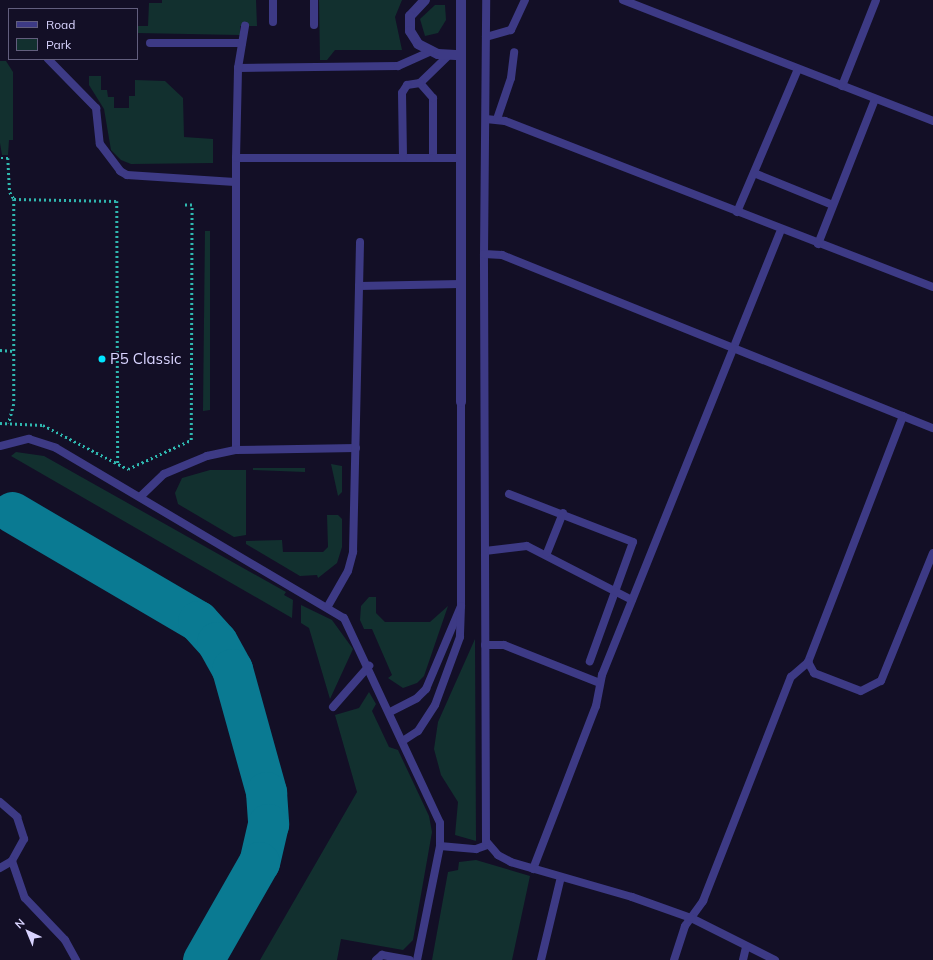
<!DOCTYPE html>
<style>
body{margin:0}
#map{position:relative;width:933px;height:960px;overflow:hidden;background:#130f26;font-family:Mulish,sans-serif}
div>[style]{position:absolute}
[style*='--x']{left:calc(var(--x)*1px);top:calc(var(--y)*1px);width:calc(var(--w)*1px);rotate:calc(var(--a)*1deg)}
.green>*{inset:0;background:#12302f}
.taxiway>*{height:41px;margin:-20.5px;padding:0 20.5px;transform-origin:20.5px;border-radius:20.5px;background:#0a7a92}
.path>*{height:2.5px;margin-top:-1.25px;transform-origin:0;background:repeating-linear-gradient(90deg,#2fb8b0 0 2px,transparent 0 5px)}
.lane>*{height:8px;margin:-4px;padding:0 4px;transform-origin:4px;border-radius:4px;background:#3d3a85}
.street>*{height:10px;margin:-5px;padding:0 5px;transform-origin:5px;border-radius:5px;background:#3d3a85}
.dots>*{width:11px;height:11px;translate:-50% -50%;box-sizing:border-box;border:2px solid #130f26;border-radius:50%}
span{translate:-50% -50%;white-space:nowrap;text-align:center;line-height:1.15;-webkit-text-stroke:3.5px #130f26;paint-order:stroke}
.poi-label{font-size:15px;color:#d9d4ff}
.left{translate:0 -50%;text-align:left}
.legend{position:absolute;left:8px;top:8px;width:130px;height:52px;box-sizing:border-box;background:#130f26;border:1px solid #625e7d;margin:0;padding:5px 7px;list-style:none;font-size:12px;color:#d9d4ff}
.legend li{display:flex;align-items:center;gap:8px;height:20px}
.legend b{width:20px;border:1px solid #625e7d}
.north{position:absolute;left:8px;top:912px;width:40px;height:40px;-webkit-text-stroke:3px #130f26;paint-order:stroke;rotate:316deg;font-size:11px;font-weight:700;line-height:16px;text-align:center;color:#d9d4ff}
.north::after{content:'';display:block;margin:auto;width:14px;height:18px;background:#d9d4ff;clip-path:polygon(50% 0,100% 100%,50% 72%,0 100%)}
</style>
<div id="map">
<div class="green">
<div style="clip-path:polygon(162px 0,256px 0,257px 26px,240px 26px,240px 35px,137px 33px,137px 26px,148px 26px,149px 3px,162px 3px)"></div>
<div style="clip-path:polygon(319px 0,402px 0,395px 17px,402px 50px,335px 50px,327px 60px,320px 60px)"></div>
<div style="clip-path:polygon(435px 5px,445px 5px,446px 20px,438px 33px,425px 36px,420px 19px)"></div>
<div style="clip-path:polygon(0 61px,6px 61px,13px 72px,13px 140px,9px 140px,8px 155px,2px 155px,0 143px)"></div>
<div style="clip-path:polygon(89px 76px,101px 76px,101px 90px,107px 90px,108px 97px,114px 97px,114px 108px,129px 108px,129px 96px,135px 96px,135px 80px,165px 81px,183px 98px,184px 137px,213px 139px,213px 163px,131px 164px,121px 160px,111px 150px,104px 109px,89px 85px)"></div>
<div style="clip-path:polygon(205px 231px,210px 231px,210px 410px,203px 411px)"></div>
<div style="clip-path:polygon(16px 452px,44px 456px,286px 592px,284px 595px,293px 600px,292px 618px,11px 456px)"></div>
<div style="clip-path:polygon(331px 464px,342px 466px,342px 492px,338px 496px)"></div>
<div style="clip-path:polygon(253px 468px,305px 468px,305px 472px,253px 470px)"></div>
<div style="clip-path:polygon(210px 470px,246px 470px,246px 535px,234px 537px,178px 504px,175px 493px,182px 478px)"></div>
<div style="clip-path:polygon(327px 515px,338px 515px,342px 519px,342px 547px,337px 563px,318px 578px,317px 575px,300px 576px,246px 544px,246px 541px,282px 540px,283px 552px,323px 552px,328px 547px)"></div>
<div style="clip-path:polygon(369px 597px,376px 597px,376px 613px,385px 622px,430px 622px,448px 606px,424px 676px,417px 683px,403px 688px,388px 678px,392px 675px,372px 629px,364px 629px,360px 620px,361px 606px)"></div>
<div style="clip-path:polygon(301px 605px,332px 620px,353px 649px,330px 699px,309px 628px,301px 623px)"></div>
<div style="clip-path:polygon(475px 639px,476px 841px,455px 835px,458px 802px,441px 775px,434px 749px,438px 722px)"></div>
<div style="clip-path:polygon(369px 692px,376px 704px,372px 711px,389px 747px,398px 750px,429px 816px,432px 832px,413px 940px,403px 950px,341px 939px,337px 960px,260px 960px,357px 792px,335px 715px,359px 708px)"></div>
<div style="clip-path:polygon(476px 860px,530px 876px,512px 960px,432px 960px,448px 872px,458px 870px,459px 862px)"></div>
</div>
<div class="taxiway">
<div style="--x:12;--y:512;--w:216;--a:30.4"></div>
<div style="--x:198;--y:621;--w:28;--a:48"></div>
<div style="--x:217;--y:642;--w:31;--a:61"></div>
<div style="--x:232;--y:669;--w:128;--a:74.5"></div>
<div style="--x:266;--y:792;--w:32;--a:86"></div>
<div style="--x:268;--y:824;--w:39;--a:103"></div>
<div style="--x:259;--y:862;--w:113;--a:119.7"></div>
</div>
<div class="path">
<div style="--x:1;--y:158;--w:7;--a:0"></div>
<div style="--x:8;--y:158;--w:34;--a:87"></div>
<div style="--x:10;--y:192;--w:8;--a:60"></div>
<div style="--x:14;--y:199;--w:205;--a:90"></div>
<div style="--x:14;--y:404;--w:20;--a:105"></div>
<div style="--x:14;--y:199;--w:103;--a:1.1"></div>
<div style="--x:117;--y:201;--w:264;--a:89.8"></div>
<div style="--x:0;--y:350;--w:14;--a:4"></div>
<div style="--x:0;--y:423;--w:43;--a:2.7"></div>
<div style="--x:43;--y:425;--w:96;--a:27.4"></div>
<div style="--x:128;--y:469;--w:69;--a:-24.7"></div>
<div style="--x:191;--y:440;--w:235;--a:-89.8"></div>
<div style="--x:192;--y:205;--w:8;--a:180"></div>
</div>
<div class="lane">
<div style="--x:623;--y:0;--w:333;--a:21.3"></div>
<div style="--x:273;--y:22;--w:22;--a:-90"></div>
<div style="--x:314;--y:25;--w:25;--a:-90"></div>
<div style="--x:486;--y:37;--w:26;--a:-16"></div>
<div style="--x:511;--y:30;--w:33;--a:-65"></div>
<div style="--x:150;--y:43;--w:92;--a:0"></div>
<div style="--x:48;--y:59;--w:69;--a:45.6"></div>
<div style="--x:96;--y:108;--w:36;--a:84"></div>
<div style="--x:100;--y:144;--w:34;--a:53"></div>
<div style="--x:120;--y:171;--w:8;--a:30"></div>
<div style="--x:127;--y:175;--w:108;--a:3.7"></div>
<div style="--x:238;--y:68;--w:160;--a:-0.7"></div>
<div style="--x:398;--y:66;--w:34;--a:-24"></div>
<div style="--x:420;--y:83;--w:39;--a:-44"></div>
<div style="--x:842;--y:86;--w:92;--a:-68.4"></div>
<div style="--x:486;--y:119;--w:19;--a:6"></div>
<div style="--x:505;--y:121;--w:459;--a:21.2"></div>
<div style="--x:497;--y:119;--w:43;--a:-71.1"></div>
<div style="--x:511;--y:78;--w:26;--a:-83"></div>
<div style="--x:236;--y:158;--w:197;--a:0"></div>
<div style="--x:433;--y:158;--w:60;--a:-90"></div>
<div style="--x:433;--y:98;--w:20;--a:-131"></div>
<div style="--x:420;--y:83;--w:13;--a:171"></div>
<div style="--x:407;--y:85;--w:9;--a:122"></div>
<div style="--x:402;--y:93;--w:65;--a:89.1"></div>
<div style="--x:433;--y:158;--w:27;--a:0"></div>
<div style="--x:754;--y:173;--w:85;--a:22.1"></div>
<div style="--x:737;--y:212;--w:155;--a:-66.9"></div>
<div style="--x:818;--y:244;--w:156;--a:-68.5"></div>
<div style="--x:484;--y:254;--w:254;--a:-89.5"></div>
<div style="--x:359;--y:286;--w:102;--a:-1.1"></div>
<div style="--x:903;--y:416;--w:264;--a:111.1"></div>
<div style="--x:808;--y:662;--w:13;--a:61"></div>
<div style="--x:814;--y:673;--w:50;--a:21"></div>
<div style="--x:861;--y:691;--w:22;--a:-27"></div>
<div style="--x:881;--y:681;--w:138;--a:-67.9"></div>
<div style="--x:0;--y:446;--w:30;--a:-14"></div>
<div style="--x:29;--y:439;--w:28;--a:18"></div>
<div style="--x:56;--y:448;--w:334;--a:30.6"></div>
<div style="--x:344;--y:618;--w:226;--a:64.9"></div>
<div style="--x:440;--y:823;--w:23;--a:90"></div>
<div style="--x:440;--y:846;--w:116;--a:101.4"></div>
<div style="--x:236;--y:450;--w:292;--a:-90"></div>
<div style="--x:236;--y:158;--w:90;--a:-88.7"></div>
<div style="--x:238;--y:68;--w:43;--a:-80.5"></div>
<div style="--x:509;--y:494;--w:133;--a:21.2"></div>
<div style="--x:633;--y:542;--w:127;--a:109.9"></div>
<div style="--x:140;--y:497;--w:33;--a:-44"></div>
<div style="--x:164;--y:474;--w:47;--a:-22.7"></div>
<div style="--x:207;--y:456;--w:30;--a:-12"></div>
<div style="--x:236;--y:450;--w:120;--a:-1"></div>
<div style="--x:485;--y:551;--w:42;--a:-6.8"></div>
<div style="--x:527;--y:546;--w:118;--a:27.2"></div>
<div style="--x:547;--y:553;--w:43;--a:-68.2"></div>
<div style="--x:328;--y:606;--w:40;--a:-60.3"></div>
<div style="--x:348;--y:571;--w:20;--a:-75"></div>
<div style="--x:353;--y:552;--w:310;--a:-88.7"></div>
<div style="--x:461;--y:606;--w:204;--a:-90"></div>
<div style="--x:485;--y:645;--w:19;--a:0"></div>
<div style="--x:504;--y:645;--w:103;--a:21.6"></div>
<div style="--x:333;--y:707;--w:55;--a:-48.7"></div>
<div style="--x:390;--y:712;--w:30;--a:-27"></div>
<div style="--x:417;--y:698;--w:13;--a:-45"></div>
<div style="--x:426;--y:689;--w:90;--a:-67.1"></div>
<div style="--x:461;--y:606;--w:31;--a:92"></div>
<div style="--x:460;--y:637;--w:72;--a:110.2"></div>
<div style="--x:435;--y:705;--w:31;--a:123"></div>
<div style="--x:418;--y:731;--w:17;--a:147"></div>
<div style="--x:0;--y:802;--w:23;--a:41"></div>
<div style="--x:17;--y:817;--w:23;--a:72"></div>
<div style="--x:24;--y:839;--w:25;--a:119"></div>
<div style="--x:12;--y:861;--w:14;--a:150"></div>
<div style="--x:440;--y:846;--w:36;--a:5"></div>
<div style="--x:476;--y:849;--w:12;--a:-20"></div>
<div style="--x:12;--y:861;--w:39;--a:71"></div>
<div style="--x:25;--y:898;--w:58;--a:46.4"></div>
<div style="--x:65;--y:940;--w:23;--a:61"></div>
<div style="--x:533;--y:869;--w:175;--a:-68.9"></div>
<div style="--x:596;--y:706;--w:32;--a:-79"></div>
<div style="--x:602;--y:675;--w:480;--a:-68.1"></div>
<div style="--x:376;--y:960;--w:8;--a:-40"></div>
<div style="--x:382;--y:955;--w:28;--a:10"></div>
<div style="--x:541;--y:960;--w:85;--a:-76.5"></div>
<div style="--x:674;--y:960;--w:36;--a:-72"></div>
<div style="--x:685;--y:926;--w:31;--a:-54"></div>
<div style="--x:703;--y:901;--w:241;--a:-68.6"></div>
<div style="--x:791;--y:677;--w:23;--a:-41"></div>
<div style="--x:743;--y:960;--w:13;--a:-77"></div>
<div style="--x:775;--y:960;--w:94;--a:-153.4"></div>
<div style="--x:691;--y:918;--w:63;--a:-160.4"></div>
<div style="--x:632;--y:897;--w:126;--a:-163.9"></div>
<div style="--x:511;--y:862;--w:15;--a:-152"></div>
<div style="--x:498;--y:855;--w:18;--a:-131"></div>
<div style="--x:486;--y:841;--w:587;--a:-90.2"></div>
<div style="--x:484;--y:254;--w:18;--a:3"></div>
<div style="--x:502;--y:255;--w:464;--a:21.9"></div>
</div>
<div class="street">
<div style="--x:425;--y:0;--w:22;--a:133"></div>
<div style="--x:410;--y:16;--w:15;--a:90"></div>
<div style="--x:410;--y:31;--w:15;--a:58"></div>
<div style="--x:418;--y:44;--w:22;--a:27"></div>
<div style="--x:438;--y:54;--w:22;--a:3"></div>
<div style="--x:461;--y:402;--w:402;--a:-90"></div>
</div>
<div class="dots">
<div style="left:102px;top:359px;background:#00e5ff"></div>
</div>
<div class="poi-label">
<span class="left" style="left:110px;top:359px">P5 Classic</span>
</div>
<ul class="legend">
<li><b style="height:5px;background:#3d3a85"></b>Road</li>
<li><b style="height:11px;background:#12302f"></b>Park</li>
</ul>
<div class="north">N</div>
</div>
